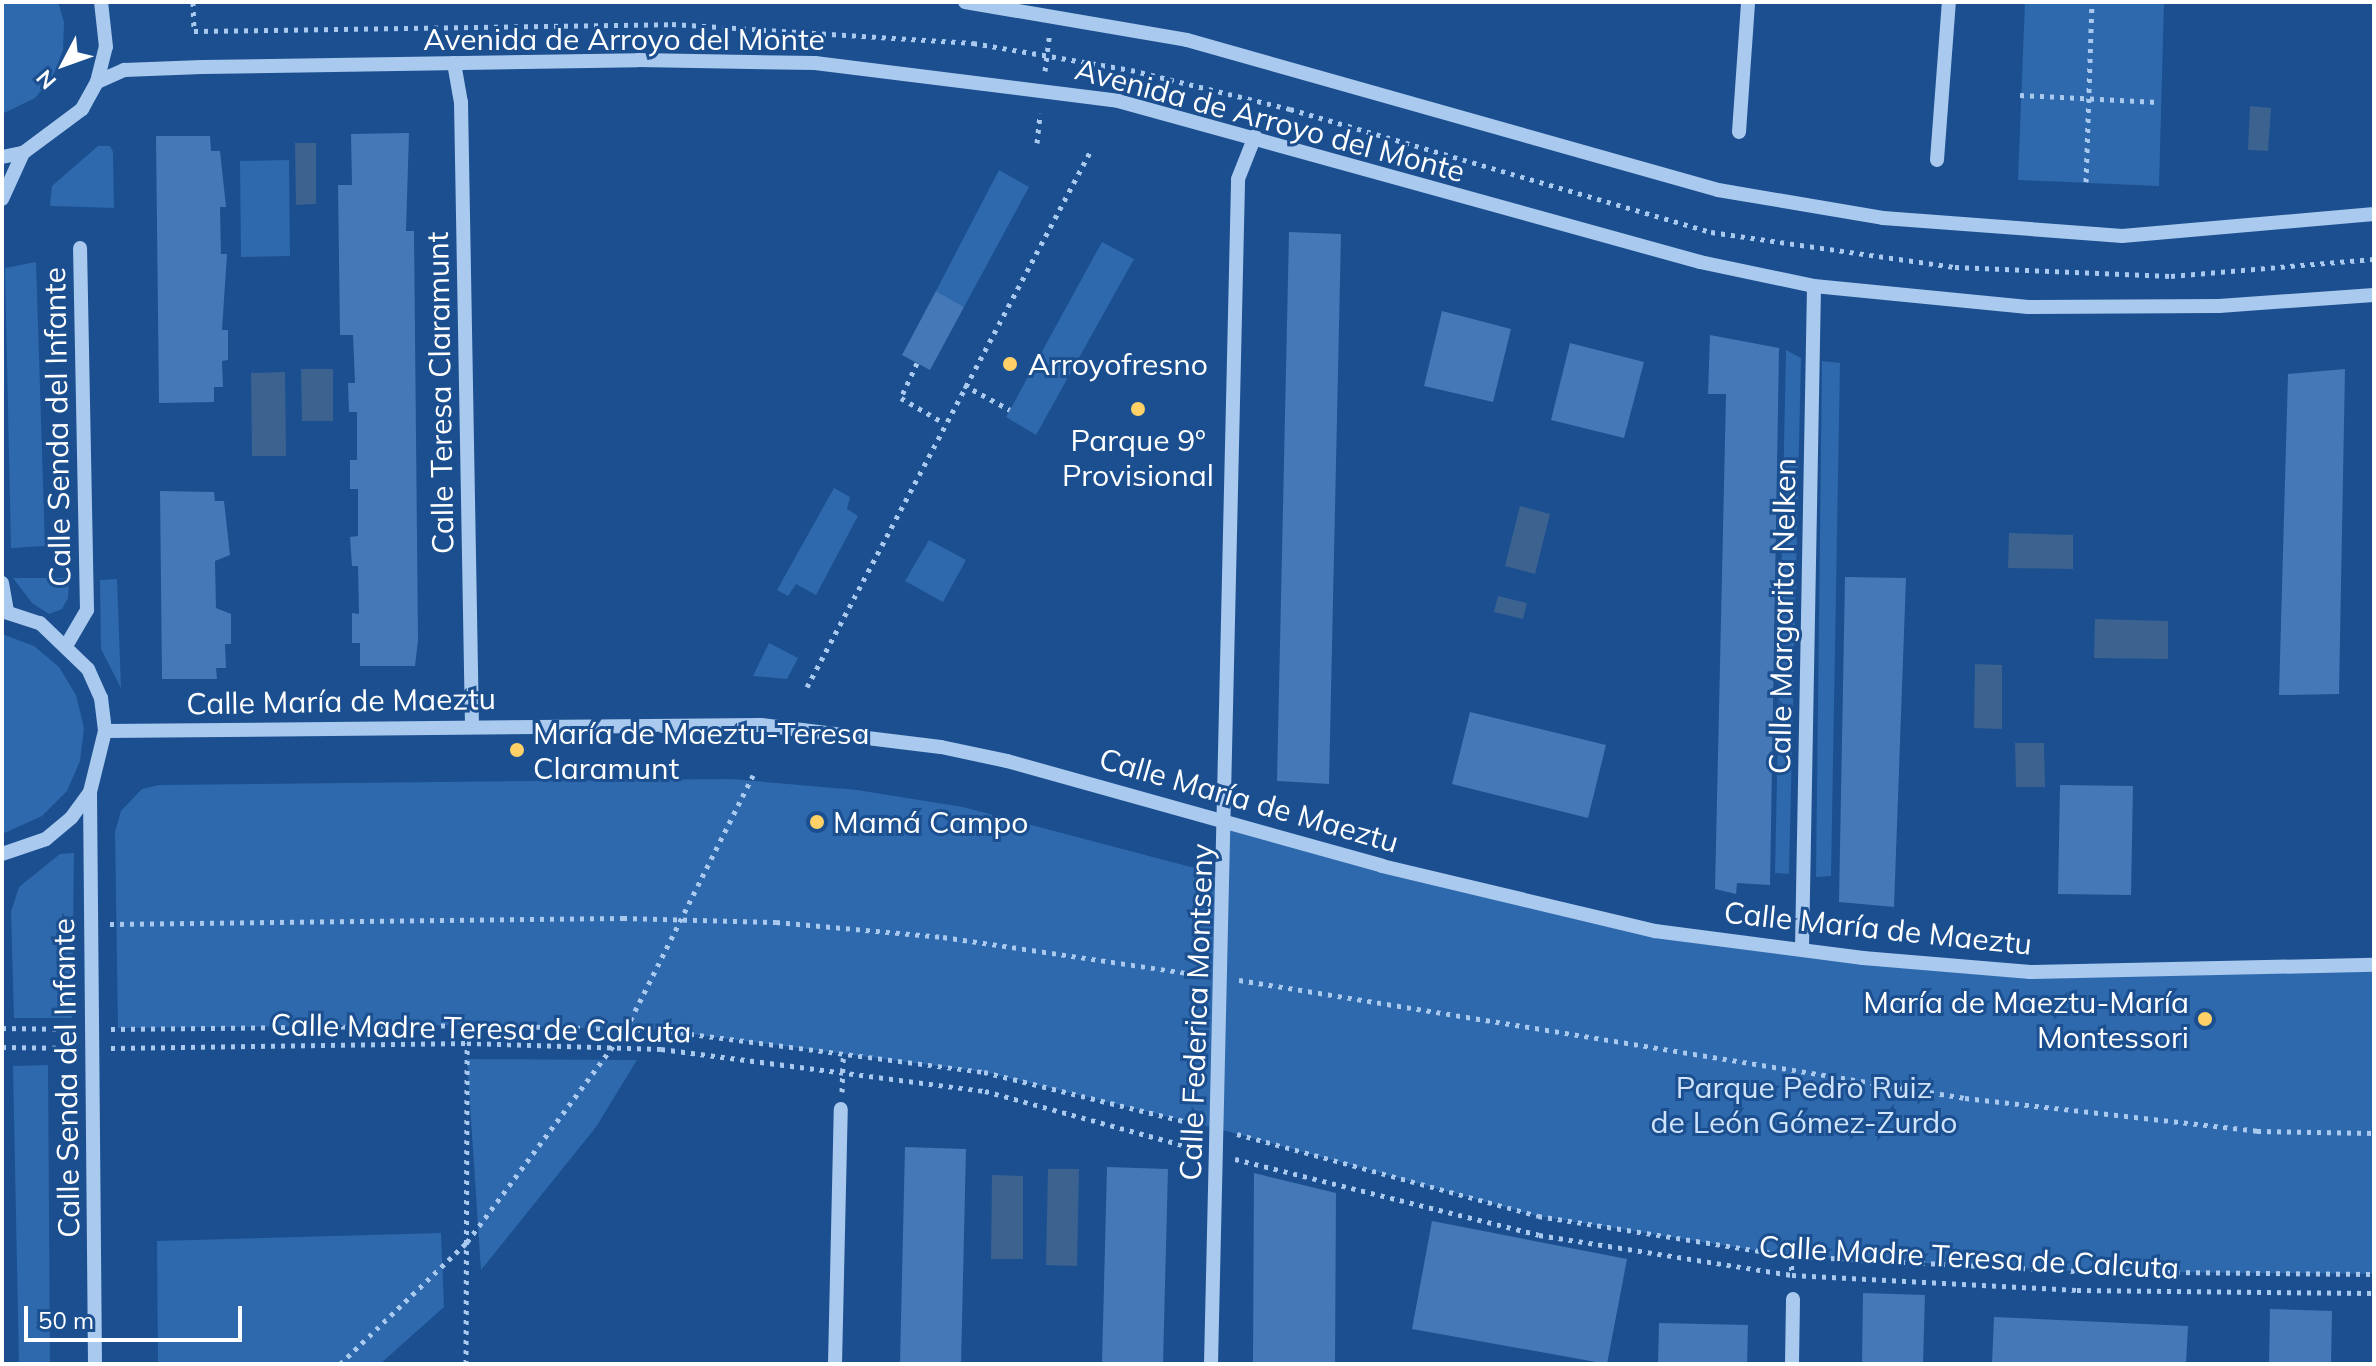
<!DOCTYPE html>
<meta charset="utf-8">
<style>
body{margin:0}
#map{position:relative;width:2376px;height:1366px;overflow:hidden;background:#1b4f8f;font-family:Mulish,sans-serif}
div>[style]{position:absolute}
[style*='--x']{left:calc(var(--x)*1px);top:calc(var(--y)*1px);width:calc(var(--w)*1px);rotate:calc(var(--a)*1deg)}
.green>*{inset:0;background:#2e69ad}
.water>*{inset:0;background:#3c6290}
.building>*{inset:0;background:#4478b7}
.path>*{height:5px;margin-top:-2.5px;transform-origin:0;background:repeating-linear-gradient(90deg,#a9c9ee 0 4px,transparent 0 10px)}
.minor>*{height:14px;margin:-7px;padding:0 7px;transform-origin:7px;border-radius:7px;background:#a9c9ee}
.dots>*{width:22px;height:22px;translate:-50% -50%;box-sizing:border-box;border:4px solid #1b4f8f;border-radius:50%}
span{translate:-50% -50%;white-space:nowrap;text-align:center;line-height:1.15;-webkit-text-stroke:6px #1b4f8f;paint-order:stroke}
.street-label{font-size:30px;color:#fff}
.poi-label{font-size:30px;color:#fff}
.left{translate:0 -50%;text-align:left}
.right{translate:-100% -50%;text-align:right}
.park-label{font-size:30px;color:#cfe3fa}
.frame{position:absolute;inset:0;border:4px solid #fff;pointer-events:none}
.north{position:absolute;left:24px;top:24px;width:80px;height:80px;-webkit-text-stroke:6px #1b4f8f;paint-order:stroke;rotate:229deg;font-size:22px;font-weight:700;line-height:32px;text-align:center;color:#fff}
.north::after{content:'';display:block;margin:auto;width:28px;height:36px;background:#fff;clip-path:polygon(50% 0,100% 100%,50% 72%,0 100%)}
.scale{position:absolute;left:24px;top:1306px;width:218px;height:36px;box-sizing:border-box;border:4px solid #fff;border-top:0;padding-left:10px;font-size:24px;line-height:28px;white-space:nowrap;color:#fff;-webkit-text-stroke:6px #1b4f8f;paint-order:stroke}
</style>
<div id="map">
<div class="green">
<div style="clip-path:polygon(2px 2px,58px 2px,64px 22px,63px 50px,53px 76px,35px 98px,2px 114px)"></div>
<div style="clip-path:polygon(2025px 2px,2164px 2px,2159px 186px,2018px 180px)"></div>
<div style="clip-path:polygon(98px 146px,110px 146px,113px 152px,114px 208px,50px 206px,52px 186px)"></div>
<div style="clip-path:polygon(289px 160px,290px 256px,241px 257px,240px 161px)"></div>
<div style="clip-path:polygon(999px 170px,1029px 187px,964px 307px,936px 291px)"></div>
<div style="clip-path:polygon(1102px 242px,1134px 259px,1036px 435px,1006px 417px)"></div>
<div style="clip-path:polygon(36px 262px,45px 546px,11px 548px,5px 268px)"></div>
<div style="clip-path:polygon(1786px 350px,1801px 358px,1789px 874px,1775px 873px)"></div>
<div style="clip-path:polygon(1822px 361px,1840px 363px,1831px 876px,1816px 877px)"></div>
<div style="clip-path:polygon(834px 488px,850px 497px,847px 509px,858px 516px,816px 595px,796px 584px,788px 596px,777px 590px)"></div>
<div style="clip-path:polygon(929px 540px,966px 560px,943px 602px,905px 581px)"></div>
<div style="clip-path:polygon(13px 578px,69px 578px,68px 598px,62px 609px,49px 614px,32px 603px)"></div>
<div style="clip-path:polygon(117px 579px,121px 688px,101px 649px,100px 580px)"></div>
<div style="clip-path:polygon(2px 634px,34px 646px,59px 667px,76px 695px,84px 728px,80px 761px,67px 791px,42px 816px,2px 834px)"></div>
<div style="clip-path:polygon(769px 643px,798px 658px,787px 679px,753px 676px)"></div>
<div style="clip-path:polygon(732px 779px,857px 790px,963px 807px,1225px 876px,1228px 819px,1655px 931px,2030px 972px,2374px 965px,2374px 1274px,2076px 1271px,1791px 1256px,1538px 1216px,1219px 1129px,984px 1072px,660px 1030px,466px 1025px,118px 1028px,115px 832px,121px 811px,142px 789px,159px 785px)"></div>
<div style="clip-path:polygon(74px 853px,72px 1018px,14px 1018px,11px 912px,19px 887px,60px 854px)"></div>
<div style="clip-path:polygon(467px 1059px,637px 1060px,596px 1127px,481px 1270px)"></div>
<div style="clip-path:polygon(48px 1065px,50px 1364px,19px 1364px,13px 1066px)"></div>
<div style="clip-path:polygon(441px 1233px,444px 1307px,380px 1364px,158px 1364px,157px 1241px)"></div>
</div>
<div class="water">
<div style="clip-path:polygon(2250px 106px,2271px 108px,2268px 151px,2248px 150px)"></div>
<div style="clip-path:polygon(295px 143px,316px 143px,316px 204px,296px 205px)"></div>
<div style="clip-path:polygon(301px 369px,333px 369px,333px 421px,302px 421px)"></div>
<div style="clip-path:polygon(285px 372px,286px 456px,252px 456px,251px 373px)"></div>
<div style="clip-path:polygon(1520px 506px,1550px 514px,1535px 574px,1505px 566px)"></div>
<div style="clip-path:polygon(2009px 533px,2073px 535px,2073px 569px,2008px 568px)"></div>
<div style="clip-path:polygon(1498px 596px,1527px 603px,1523px 619px,1494px 612px)"></div>
<div style="clip-path:polygon(2095px 619px,2168px 621px,2168px 659px,2094px 658px)"></div>
<div style="clip-path:polygon(1975px 664px,2002px 665px,2002px 729px,1974px 728px)"></div>
<div style="clip-path:polygon(2015px 743px,2044px 743px,2045px 787px,2016px 787px)"></div>
<div style="clip-path:polygon(1048px 1169px,1079px 1169px,1077px 1266px,1046px 1265px)"></div>
<div style="clip-path:polygon(992px 1175px,1023px 1176px,1023px 1259px,991px 1259px)"></div>
</div>
<div class="building">
<div style="clip-path:polygon(409px 133px,406px 231px,414px 231px,418px 640px,415px 666px,360px 666px,360px 643px,352px 643px,352px 613px,359px 614px,358px 566px,352px 566px,350px 537px,358px 536px,358px 489px,350px 489px,350px 460px,357px 460px,357px 412px,349px 412px,348px 383px,355px 383px,353px 335px,340px 335px,338px 185px,352px 185px,351px 134px)"></div>
<div style="clip-path:polygon(156px 136px,210px 136px,211px 151px,220px 151px,226px 207px,220px 207px,221px 254px,227px 254px,222px 330px,228px 330px,228px 360px,222px 361px,223px 387px,214px 387px,214px 402px,159px 403px)"></div>
<div style="clip-path:polygon(1289px 232px,1341px 234px,1329px 784px,1277px 781px)"></div>
<div style="clip-path:polygon(936px 291px,964px 307px,930px 370px,902px 355px)"></div>
<div style="clip-path:polygon(1442px 311px,1511px 329px,1493px 402px,1424px 386px)"></div>
<div style="clip-path:polygon(1710px 335px,1779px 348px,1770px 885px,1737px 883px,1736px 894px,1715px 889px,1726px 394px,1708px 394px)"></div>
<div style="clip-path:polygon(1570px 343px,1644px 362px,1624px 438px,1551px 420px)"></div>
<div style="clip-path:polygon(2345px 369px,2339px 694px,2279px 695px,2288px 374px)"></div>
<div style="clip-path:polygon(160px 491px,214px 492px,215px 501px,224px 501px,230px 555px,215px 561px,216px 608px,231px 614px,231px 644px,225px 644px,226px 668px,216px 668px,217px 679px,162px 679px)"></div>
<div style="clip-path:polygon(1845px 577px,1906px 578px,1894px 907px,1839px 902px)"></div>
<div style="clip-path:polygon(1470px 712px,1606px 745px,1588px 818px,1452px 784px)"></div>
<div style="clip-path:polygon(2060px 785px,2133px 786px,2131px 895px,2058px 894px)"></div>
<div style="clip-path:polygon(905px 1147px,966px 1149px,961px 1364px,900px 1364px)"></div>
<div style="clip-path:polygon(1107px 1167px,1168px 1169px,1163px 1364px,1102px 1364px)"></div>
<div style="clip-path:polygon(1254px 1173px,1336px 1193px,1335px 1364px,1253px 1364px)"></div>
<div style="clip-path:polygon(1432px 1221px,1627px 1259px,1607px 1364px,1412px 1329px)"></div>
<div style="clip-path:polygon(1863px 1293px,1925px 1295px,1923px 1364px,1862px 1364px)"></div>
<div style="clip-path:polygon(2270px 1309px,2332px 1311px,2331px 1364px,2269px 1364px)"></div>
<div style="clip-path:polygon(1994px 1317px,2188px 1326px,2186px 1364px,1992px 1364px)"></div>
<div style="clip-path:polygon(1659px 1323px,1748px 1325px,1747px 1364px,1658px 1364px)"></div>
</div>
<div class="path">
<div style="--x:193;--y:2;--w:29;--a:88"></div>
<div style="--x:194;--y:31;--w:478;--a:-0.8"></div>
<div style="--x:672;--y:24;--w:302;--a:3.6"></div>
<div style="--x:973;--y:43;--w:160;--a:9.7"></div>
<div style="--x:1131;--y:70;--w:164;--a:13.8"></div>
<div style="--x:1290;--y:109;--w:439;--a:16.3"></div>
<div style="--x:1711;--y:232;--w:246;--a:8.2"></div>
<div style="--x:1955;--y:267;--w:216;--a:2.4"></div>
<div style="--x:2171;--y:276;--w:204;--a:-4.8"></div>
<div style="--x:1045;--y:71;--w:34;--a:-83"></div>
<div style="--x:2020;--y:95;--w:138;--a:2.9"></div>
<div style="--x:1037;--y:143;--w:30;--a:-84"></div>
<div style="--x:2086;--y:182;--w:180;--a:-88.1"></div>
<div style="--x:917;--y:363;--w:38;--a:115"></div>
<div style="--x:901;--y:398;--w:50;--a:30.2"></div>
<div style="--x:964;--y:385;--w:52;--a:28.5"></div>
<div style="--x:807;--y:687;--w:605;--a:-62.12"></div>
<div style="--x:110;--y:924;--w:513;--a:-0.67"></div>
<div style="--x:623;--y:918;--w:153;--a:1.5"></div>
<div style="--x:776;--y:922;--w:168;--a:5.1"></div>
<div style="--x:943;--y:937;--w:261;--a:8.4"></div>
<div style="--x:1239;--y:980;--w:736;--a:9.23"></div>
<div style="--x:1965;--y:1098;--w:294;--a:6.4"></div>
<div style="--x:2257;--y:1131;--w:117;--a:1"></div>
<div style="--x:2;--y:1028;--w:71;--a:0.8"></div>
<div style="--x:111;--y:1029;--w:355;--a:-0.6"></div>
<div style="--x:466;--y:1025;--w:194;--a:1.5"></div>
<div style="--x:660;--y:1030;--w:327;--a:7.4"></div>
<div style="--x:984;--y:1072;--w:218;--a:13.8"></div>
<div style="--x:2;--y:1047;--w:71;--a:0.8"></div>
<div style="--x:111;--y:1048;--w:356;--a:-0.8"></div>
<div style="--x:467;--y:1043;--w:194;--a:1.8"></div>
<div style="--x:661;--y:1049;--w:327;--a:7.4"></div>
<div style="--x:985;--y:1091;--w:217;--a:15.3"></div>
<div style="--x:842;--y:1092;--w:38;--a:-88"></div>
<div style="--x:1237;--y:1134;--w:312;--a:15.2"></div>
<div style="--x:1538;--y:1216;--w:256;--a:9"></div>
<div style="--x:1791;--y:1256;--w:285;--a:3"></div>
<div style="--x:2076;--y:1271;--w:298;--a:0.6"></div>
<div style="--x:1235;--y:1159;--w:313;--a:14"></div>
<div style="--x:1539;--y:1235;--w:256;--a:9"></div>
<div style="--x:1792;--y:1275;--w:285;--a:3"></div>
<div style="--x:2077;--y:1290;--w:297;--a:0.6"></div>
<div style="--x:1791;--y:1256;--w:19;--a:87"></div>
<div style="--x:340;--y:1364;--w:176;--a:-43.8"></div>
<div style="--x:467;--y:1242;--w:266;--a:-53.3"></div>
<div style="--x:626;--y:1029;--w:284;--a:-63.4"></div>
<div style="--x:466;--y:1364;--w:321;--a:-89.8"></div>
</div>
<div class="minor">
<div style="--x:965;--y:2;--w:225;--a:9.7"></div>
<div style="--x:1187;--y:40;--w:552;--a:15.77"></div>
<div style="--x:1718;--y:190;--w:167;--a:9.6"></div>
<div style="--x:1883;--y:218;--w:240;--a:4.3"></div>
<div style="--x:2122;--y:236;--w:253;--a:-5"></div>
<div style="--x:454;--y:63;--w:40;--a:80"></div>
<div style="--x:461;--y:102;--w:622;--a:88.99"></div>
<div style="--x:97;--y:82;--w:30;--a:-24"></div>
<div style="--x:124;--y:70;--w:78;--a:-2.2"></div>
<div style="--x:202;--y:67;--w:436;--a:-0.9"></div>
<div style="--x:638;--y:60;--w:177;--a:1"></div>
<div style="--x:815;--y:63;--w:305;--a:7.1"></div>
<div style="--x:1118;--y:101;--w:604;--a:15.46"></div>
<div style="--x:1700;--y:262;--w:116;--a:11.9"></div>
<div style="--x:1814;--y:286;--w:215;--a:5.6"></div>
<div style="--x:2028;--y:307;--w:191;--a:-0.3"></div>
<div style="--x:2219;--y:306;--w:155;--a:-4.1"></div>
<div style="--x:1739;--y:132;--w:130;--a:-86"></div>
<div style="--x:2;--y:157;--w:21;--a:-11"></div>
<div style="--x:23;--y:153;--w:74;--a:-36.7"></div>
<div style="--x:82;--y:109;--w:31;--a:-61"></div>
<div style="--x:97;--y:82;--w:36;--a:-76"></div>
<div style="--x:106;--y:47;--w:45;--a:-96.3"></div>
<div style="--x:1937;--y:160;--w:158;--a:-85.7"></div>
<div style="--x:2;--y:199;--w:51;--a:-65.5"></div>
<div style="--x:2;--y:583;--w:28;--a:80"></div>
<div style="--x:2;--y:611;--w:40;--a:18"></div>
<div style="--x:40;--y:623;--w:66;--a:43.8"></div>
<div style="--x:88;--y:669;--w:32;--a:66"></div>
<div style="--x:101;--y:698;--w:33;--a:83"></div>
<div style="--x:105;--y:731;--w:63;--a:103.8"></div>
<div style="--x:90;--y:792;--w:32;--a:126"></div>
<div style="--x:71;--y:818;--w:33;--a:140"></div>
<div style="--x:46;--y:839;--w:46;--a:161.2"></div>
<div style="--x:66;--y:646;--w:42;--a:-59.7"></div>
<div style="--x:87;--y:610;--w:362;--a:-91.1"></div>
<div style="--x:105;--y:731;--w:656;--a:-0.52"></div>
<div style="--x:761;--y:725;--w:181;--a:7"></div>
<div style="--x:941;--y:747;--w:67;--a:12"></div>
<div style="--x:1007;--y:761;--w:389;--a:15.6"></div>
<div style="--x:1382;--y:866;--w:281;--a:13.4"></div>
<div style="--x:1655;--y:931;--w:210;--a:7.4"></div>
<div style="--x:1863;--y:958;--w:168;--a:4.8"></div>
<div style="--x:2030;--y:972;--w:344;--a:-1.2"></div>
<div style="--x:90;--y:792;--w:572;--a:89.5"></div>
<div style="--x:1802;--y:948;--w:662;--a:-88.96"></div>
<div style="--x:835;--y:1364;--w:255;--a:-88.7"></div>
<div style="--x:1211;--y:1364;--w:1185;--a:-88.69"></div>
<div style="--x:1238;--y:179;--w:46;--a:-68.4"></div>
<div style="--x:1792;--y:1364;--w:65;--a:-89.1"></div>
</div>
<div class="dots">
<div style="left:1010px;top:364px;background:#ffd166"></div>
<div style="left:1138px;top:409px;background:#ffd166"></div>
<div style="left:517px;top:750px;background:#ffd166"></div>
<div style="left:817px;top:822px;background:#ffd166"></div>
<div style="left:2205px;top:1019px;background:#ffd166"></div>
</div>
<div class="street-label">
<span style="left:624px;top:39px">Avenida de Arroyo del Monte</span>
<span style="left:1270px;top:120px;rotate:15deg">Avenida de Arroyo del Monte</span>
<span style="left:440px;top:393px;rotate:-91deg">Calle Teresa Claramunt</span>
<span style="left:57px;top:427px;rotate:-91deg">Calle Senda del Infante</span>
<span style="left:1782px;top:616px;rotate:-89deg">Calle Margarita Nelken</span>
<span style="left:341px;top:701px;rotate:-1deg">Calle María de Maeztu</span>
<span style="left:1249px;top:800px;rotate:16deg">Calle María de Maeztu</span>
<span style="left:1878px;top:928px;rotate:6deg">Calle María de Maeztu</span>
<span style="left:1196px;top:1012px;rotate:-88deg">Calle Federica Montseny</span>
<span style="left:481px;top:1028px;rotate:1deg">Calle Madre Teresa de Calcuta</span>
<span style="left:66px;top:1078px;rotate:-91deg">Calle Senda del Infante</span>
<span style="left:1969px;top:1257px;rotate:3deg">Calle Madre Teresa de Calcuta</span>
</div>
<div class="poi-label">
<span class="left" style="left:1028px;top:364px">Arroyofresno</span>
<span style="left:1138px;top:457px">Parque 9º<br>Provisional</span>
<span class="left" style="left:533px;top:750px">María de Maeztu-Teresa<br>Claramunt</span>
<span class="left" style="left:833px;top:822px">Mamá Campo</span>
<span class="right" style="left:2189px;top:1019px">María de Maeztu-María<br>Montessori</span>
</div>
<div class="park-label">
<span style="left:1804px;top:1104px">Parque Pedro Ruiz<br>de León Gómez-Zurdo</span>
</div>
<div class="frame"></div>
<div class="north">N</div>
<div class="scale">50 m</div>
</div>
